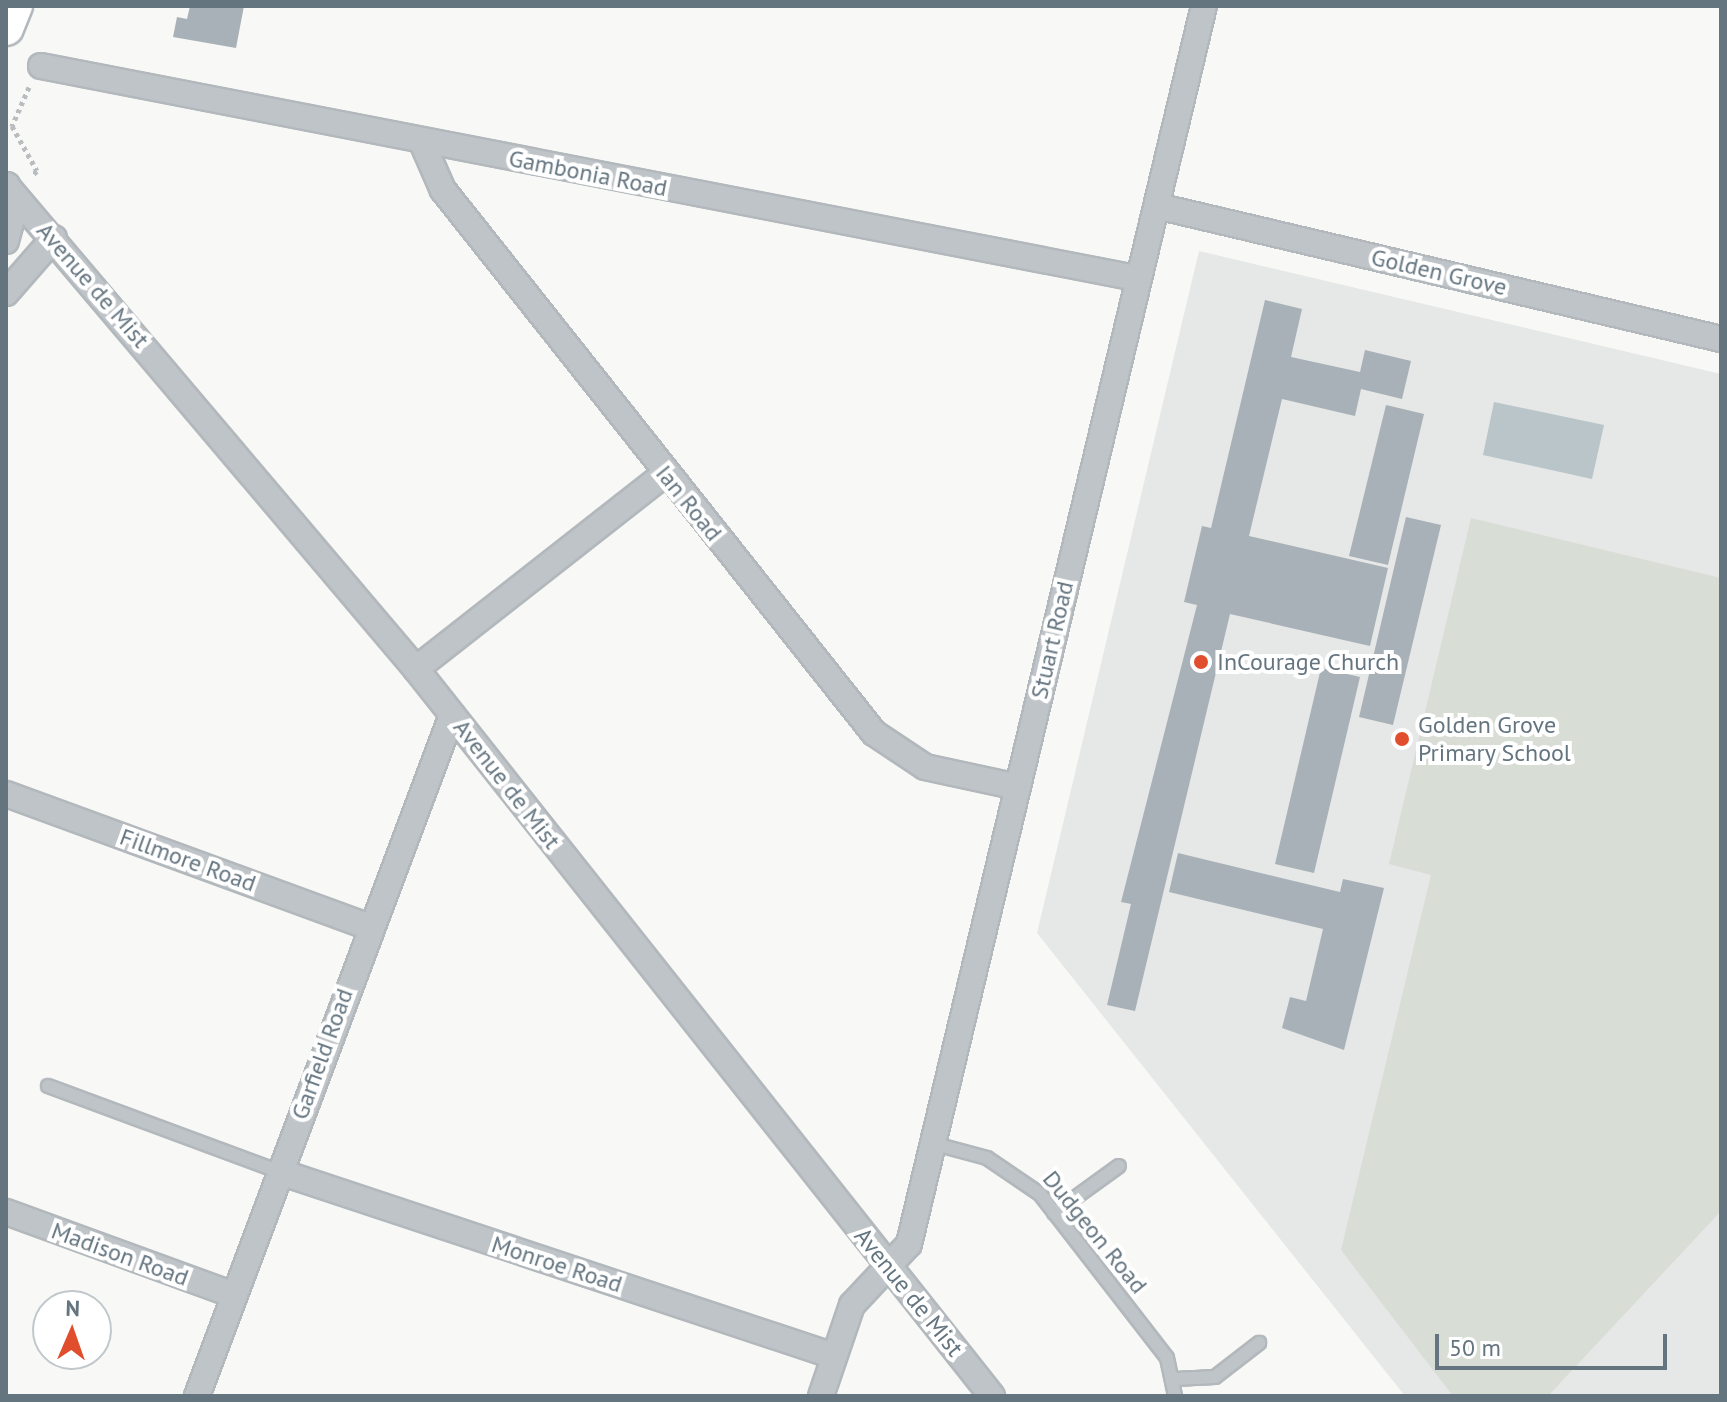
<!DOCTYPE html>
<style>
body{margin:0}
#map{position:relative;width:1727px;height:1402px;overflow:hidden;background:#f8f8f6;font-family:"PT Sans",sans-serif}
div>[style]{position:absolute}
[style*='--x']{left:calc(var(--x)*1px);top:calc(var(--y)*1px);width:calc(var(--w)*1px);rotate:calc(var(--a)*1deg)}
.built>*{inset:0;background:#e6e7e7}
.green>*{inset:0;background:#d8ddd5}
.water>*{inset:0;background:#b9c5c9}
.building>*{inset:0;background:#a8b1b7}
.path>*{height:5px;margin-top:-2.5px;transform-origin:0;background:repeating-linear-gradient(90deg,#babdc0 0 4px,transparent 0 8px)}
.roads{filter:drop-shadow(2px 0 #b2b8bc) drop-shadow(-2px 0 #b2b8bc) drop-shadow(0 2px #b2b8bc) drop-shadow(0 -2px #b2b8bc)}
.service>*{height:12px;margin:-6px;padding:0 6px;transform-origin:6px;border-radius:6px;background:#bfc4c8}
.minor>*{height:24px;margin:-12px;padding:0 12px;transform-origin:12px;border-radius:12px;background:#bfc4c8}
.secondary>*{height:34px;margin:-17px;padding:0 17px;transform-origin:17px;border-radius:17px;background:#fff}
.dots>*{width:22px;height:22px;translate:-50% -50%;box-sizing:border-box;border:4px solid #fff;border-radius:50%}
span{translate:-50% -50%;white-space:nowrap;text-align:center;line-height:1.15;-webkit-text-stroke:8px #fff;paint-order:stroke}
.street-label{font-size:24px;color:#647580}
.poi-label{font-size:24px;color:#647580}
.left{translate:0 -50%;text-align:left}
.frame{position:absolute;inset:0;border:8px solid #647580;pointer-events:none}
.north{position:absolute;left:32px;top:1290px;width:80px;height:80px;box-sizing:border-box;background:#fff;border:2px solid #c1c8cc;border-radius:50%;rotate:2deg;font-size:22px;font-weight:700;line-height:32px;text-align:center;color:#647580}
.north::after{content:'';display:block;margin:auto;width:28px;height:36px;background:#e04e2d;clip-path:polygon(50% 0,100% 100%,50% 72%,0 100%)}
.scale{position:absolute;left:1435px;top:1334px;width:232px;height:36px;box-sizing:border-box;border:4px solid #647580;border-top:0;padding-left:10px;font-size:24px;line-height:28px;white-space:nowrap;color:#647580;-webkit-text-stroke:6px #fff;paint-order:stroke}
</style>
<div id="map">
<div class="built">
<i style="clip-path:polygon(1199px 251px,1721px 374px,1721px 1396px,1405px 1396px,1037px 933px)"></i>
</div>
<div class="green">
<i style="clip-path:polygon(1471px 518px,1721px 578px,1721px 1211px,1548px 1396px,1453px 1396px,1341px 1250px,1431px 875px,1389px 864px)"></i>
</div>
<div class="water">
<i style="clip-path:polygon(1494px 402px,1604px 425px,1592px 479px,1483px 455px)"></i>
</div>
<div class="building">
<i style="clip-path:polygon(190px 6px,244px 6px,236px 48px,173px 37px,177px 17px,187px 19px)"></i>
<i style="clip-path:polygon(1265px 300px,1302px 309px,1291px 357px,1360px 372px,1365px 350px,1411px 361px,1402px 399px,1361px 389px,1355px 416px,1282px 399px,1249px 536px,1388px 568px,1370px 646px,1230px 614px,1135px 1011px,1107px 1005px,1131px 904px,1121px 902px,1197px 605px,1184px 602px,1202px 526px,1211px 528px)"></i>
<i style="clip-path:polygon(1386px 405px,1424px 414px,1388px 565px,1349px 556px)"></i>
<i style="clip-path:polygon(1406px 517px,1441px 525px,1393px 725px,1359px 717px)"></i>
<i style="clip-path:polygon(1321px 668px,1360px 677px,1314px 873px,1275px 864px)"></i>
<i style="clip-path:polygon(1178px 853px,1340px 892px,1343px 879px,1384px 888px,1344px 1050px,1282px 1028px,1290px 997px,1306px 1001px,1323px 929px,1169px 892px)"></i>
</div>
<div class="path">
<i style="--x:29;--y:87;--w:43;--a:113.6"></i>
<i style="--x:12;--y:126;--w:51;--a:60.9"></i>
<i style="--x:37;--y:171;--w:6;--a:141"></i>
</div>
<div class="roads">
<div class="service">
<i style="--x:48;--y:1086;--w:247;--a:20.3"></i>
<i style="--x:935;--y:1144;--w:54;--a:15.1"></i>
<i style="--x:987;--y:1158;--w:64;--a:34.2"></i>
<i style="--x:1040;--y:1194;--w:207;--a:52.2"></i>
<i style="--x:1167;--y:1358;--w:39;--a:78"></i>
<i style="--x:1054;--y:1213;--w:80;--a:-35.9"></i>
<i style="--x:1175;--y:1379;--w:40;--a:-2.9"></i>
<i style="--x:1215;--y:1377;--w:56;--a:-37.7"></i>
</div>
<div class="minor">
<i style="--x:41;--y:66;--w:1115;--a:10.96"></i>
<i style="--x:421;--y:140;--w:55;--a:66.3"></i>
<i style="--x:443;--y:190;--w:693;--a:51.56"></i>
<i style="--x:874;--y:733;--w:61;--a:33.7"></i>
<i style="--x:925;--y:767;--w:95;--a:12.1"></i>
<i style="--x:6;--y:185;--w:634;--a:49.73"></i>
<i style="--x:416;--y:669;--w:928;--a:51.61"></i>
<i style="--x:1157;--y:206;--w:579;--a:13.27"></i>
<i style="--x:6;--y:241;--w:23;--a:-75"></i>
<i style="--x:12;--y:219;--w:34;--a:-98"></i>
<i style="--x:6;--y:293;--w:73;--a:-48.9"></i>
<i style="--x:416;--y:669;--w:316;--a:-38.1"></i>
<i style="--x:6;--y:794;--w:387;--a:20.1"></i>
<i style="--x:280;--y:1172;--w:584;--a:18.37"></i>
<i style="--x:6;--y:1212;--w:243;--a:20"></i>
<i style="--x:197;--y:1396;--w:727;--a:-69.47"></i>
<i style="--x:821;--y:1396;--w:96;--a:-71.2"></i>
<i style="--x:852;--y:1305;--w:83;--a:-46.9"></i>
<i style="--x:909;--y:1244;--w:1273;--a:-76.6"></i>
</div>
<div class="secondary">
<i style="--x:6;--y:28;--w:24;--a:-68"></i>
</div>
</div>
<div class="dots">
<i style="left:1201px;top:662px;background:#e04e2d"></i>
<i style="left:1402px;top:739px;background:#e04e2d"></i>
</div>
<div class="street-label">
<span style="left:588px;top:173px;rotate:11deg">Gambonia Road</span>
<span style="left:1439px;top:272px;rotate:13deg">Golden Grove</span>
<span style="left:93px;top:285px;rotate:49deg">Avenue de Mist</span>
<span style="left:689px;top:503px;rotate:51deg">Ian Road</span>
<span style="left:1052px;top:640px;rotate:-77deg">Stuart Road</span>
<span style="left:507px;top:784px;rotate:52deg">Avenue de Mist</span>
<span style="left:188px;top:860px;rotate:20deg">Fillmore Road</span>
<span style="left:322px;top:1054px;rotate:-70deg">Garfield Road</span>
<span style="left:1095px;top:1232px;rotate:51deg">Dudgeon Road</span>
<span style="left:120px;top:1254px;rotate:20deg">Madison Road</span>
<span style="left:557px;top:1264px;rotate:18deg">Monroe Road</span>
<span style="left:909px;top:1292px;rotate:51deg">Avenue de Mist</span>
</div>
<div class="poi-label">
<span class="left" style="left:1217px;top:662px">InCourage Church</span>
<span class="left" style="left:1418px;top:739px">Golden Grove<br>Primary School</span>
</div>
<div class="frame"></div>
<div class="north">N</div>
<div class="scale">50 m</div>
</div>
